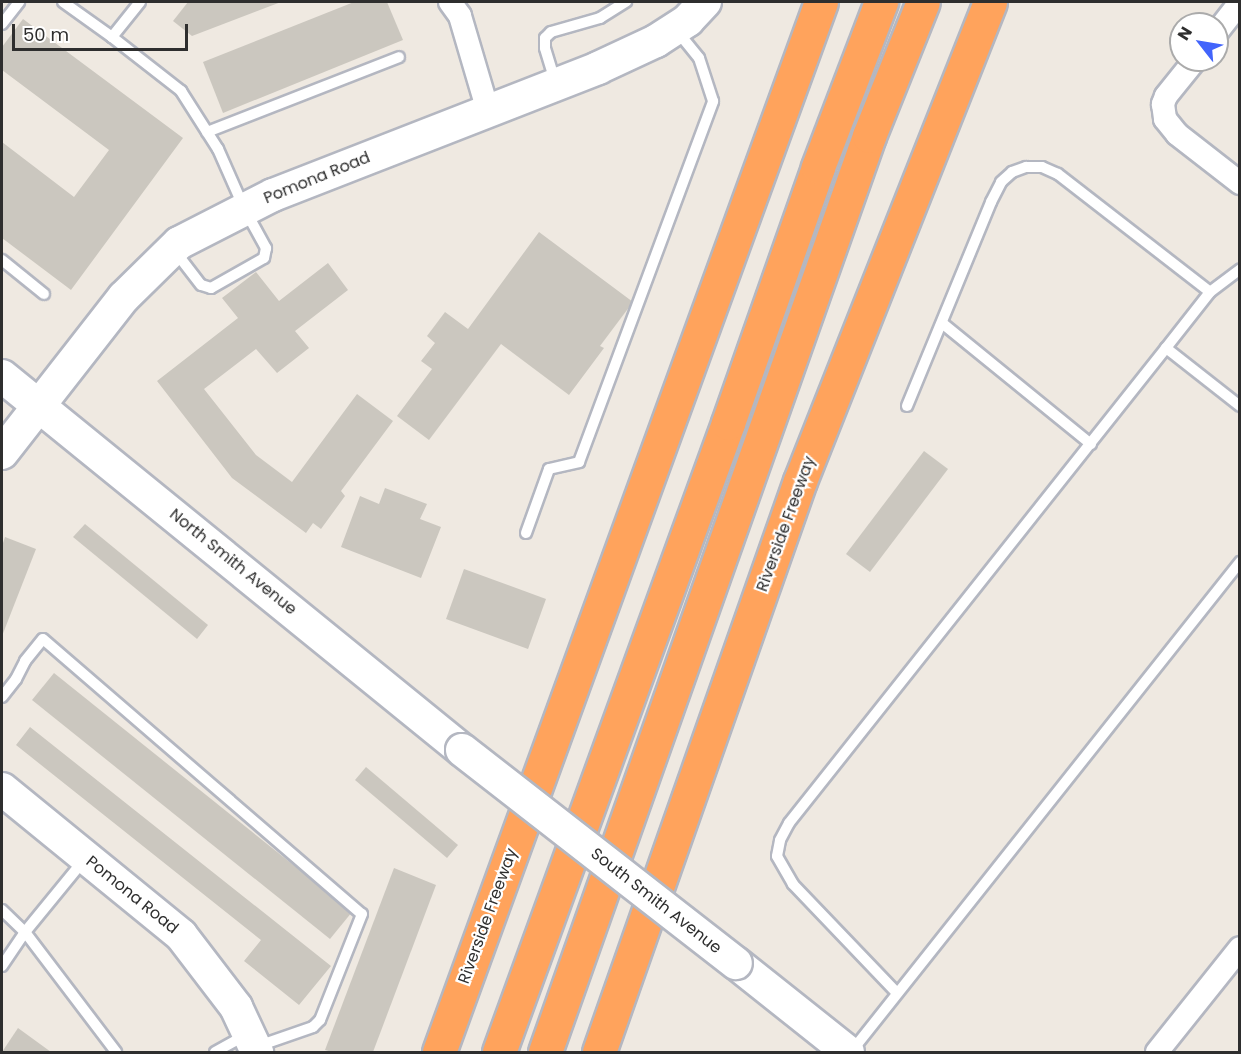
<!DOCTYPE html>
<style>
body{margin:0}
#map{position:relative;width:1241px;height:1054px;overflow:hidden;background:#efe9e1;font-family:Poppins,sans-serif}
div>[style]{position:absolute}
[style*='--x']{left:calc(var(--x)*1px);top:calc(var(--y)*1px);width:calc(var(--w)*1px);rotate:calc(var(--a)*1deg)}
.building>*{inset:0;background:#cbc7bf}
.roads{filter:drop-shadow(2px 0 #b4b7c1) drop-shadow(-2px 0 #b4b7c1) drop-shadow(0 2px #b4b7c1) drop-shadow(0 -2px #b4b7c1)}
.service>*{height:10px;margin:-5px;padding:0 5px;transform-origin:5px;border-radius:5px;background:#fff}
.minor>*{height:22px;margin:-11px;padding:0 11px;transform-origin:11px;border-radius:11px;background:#fff}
.secondary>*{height:32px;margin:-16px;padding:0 16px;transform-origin:16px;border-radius:16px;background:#fff}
.motorway>*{height:33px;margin:-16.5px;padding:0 16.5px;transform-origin:16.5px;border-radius:16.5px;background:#ffa35c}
.bridges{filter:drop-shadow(2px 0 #b4b7c1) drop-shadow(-2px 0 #b4b7c1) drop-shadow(0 2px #b4b7c1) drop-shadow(0 -2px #b4b7c1)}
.secondary-bridge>*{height:32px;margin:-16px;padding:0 16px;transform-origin:16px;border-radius:16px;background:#fff}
span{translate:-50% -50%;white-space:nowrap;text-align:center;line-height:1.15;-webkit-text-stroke:4.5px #fff;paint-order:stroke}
.street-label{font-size:16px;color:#2e2e2e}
.frame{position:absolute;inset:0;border:3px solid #2e2e2e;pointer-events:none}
.north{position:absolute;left:1169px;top:12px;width:60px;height:60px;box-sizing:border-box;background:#fff;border:2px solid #ababab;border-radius:50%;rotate:301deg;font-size:16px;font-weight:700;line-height:24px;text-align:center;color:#2e2e2e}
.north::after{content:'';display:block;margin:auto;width:21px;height:27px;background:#4264fb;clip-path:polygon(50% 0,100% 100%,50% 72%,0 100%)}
.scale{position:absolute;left:12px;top:24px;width:176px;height:27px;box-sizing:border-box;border:3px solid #2e2e2e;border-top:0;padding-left:8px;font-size:18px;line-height:21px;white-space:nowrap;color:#2e2e2e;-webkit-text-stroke:4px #fff;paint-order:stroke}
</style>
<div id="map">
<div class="building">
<i style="clip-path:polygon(188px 2px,281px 2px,192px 36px,173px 21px)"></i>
<i style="clip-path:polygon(354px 2px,387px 2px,403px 40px,223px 113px,203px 62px)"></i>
<i style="clip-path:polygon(23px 19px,183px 138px,71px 290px,2px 238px,2px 142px,74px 197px,109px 150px,2px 70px,2px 47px)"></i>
<i style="clip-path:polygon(539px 232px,633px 302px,600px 346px,604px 348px,569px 395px,501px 344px,429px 440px,397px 416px,432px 369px,421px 361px,435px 343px,427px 336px,445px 312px,468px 329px)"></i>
<i style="clip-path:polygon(328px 263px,348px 290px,295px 331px,309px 348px,277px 373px,256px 349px,204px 389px,256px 455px,292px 482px,357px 394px,393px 421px,341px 491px,345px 496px,321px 529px,313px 523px,306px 533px,232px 478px,157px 381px,238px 318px,222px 298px,256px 272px,279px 301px)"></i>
<i style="clip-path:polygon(924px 451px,948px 469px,870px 572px,846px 554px)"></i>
<i style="clip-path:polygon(385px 488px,427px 504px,420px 519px,441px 527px,421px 578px,341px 547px,360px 496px,379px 504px)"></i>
<i style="clip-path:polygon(85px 524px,208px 625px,197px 639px,73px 537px)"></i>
<i style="clip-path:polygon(5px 537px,36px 549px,2px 636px,2px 546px)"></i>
<i style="clip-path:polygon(464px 569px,546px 599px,528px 649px,446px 619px)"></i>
<i style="clip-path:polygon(54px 673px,352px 912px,330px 939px,32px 700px)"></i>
<i style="clip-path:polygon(30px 727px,331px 966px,299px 1005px,244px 961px,261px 940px,16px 745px)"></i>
<i style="clip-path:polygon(366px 767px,458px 845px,447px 858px,355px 780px)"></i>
<i style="clip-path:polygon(394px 868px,436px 885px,373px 1052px,332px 1052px,325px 1050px)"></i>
<i style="clip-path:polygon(18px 1028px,51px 1052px,2px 1052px)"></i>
</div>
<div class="roads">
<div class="service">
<i style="--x:63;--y:2;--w:60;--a:35.5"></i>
<i style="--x:140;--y:2;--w:45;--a:128.7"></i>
<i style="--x:112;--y:37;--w:88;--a:38"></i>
<i style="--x:181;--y:91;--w:69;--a:57.5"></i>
<i style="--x:218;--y:149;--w:64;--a:66.2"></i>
<i style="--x:244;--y:208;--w:46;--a:61.2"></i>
<i style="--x:266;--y:248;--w:10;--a:101"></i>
<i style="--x:264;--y:258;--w:61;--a:150.5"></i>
<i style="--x:211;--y:288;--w:10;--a:-163"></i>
<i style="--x:201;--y:285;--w:44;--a:-127.6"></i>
<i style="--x:2;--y:24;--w:28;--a:-52"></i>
<i style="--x:555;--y:81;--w:34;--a:-107"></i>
<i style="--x:545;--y:48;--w:10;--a:-90"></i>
<i style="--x:545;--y:38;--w:8;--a:-45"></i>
<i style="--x:551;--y:32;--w:51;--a:-15.9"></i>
<i style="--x:600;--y:18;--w:31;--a:-32"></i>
<i style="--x:207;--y:132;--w:206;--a:-21.3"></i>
<i style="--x:2;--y:260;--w:54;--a:39"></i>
<i style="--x:942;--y:323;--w:192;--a:39.1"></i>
<i style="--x:1166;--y:348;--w:94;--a:38.1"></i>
<i style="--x:907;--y:406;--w:221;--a:-67.6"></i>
<i style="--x:991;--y:202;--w:22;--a:-63"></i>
<i style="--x:1001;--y:182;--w:15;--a:-42"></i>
<i style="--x:1012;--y:172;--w:15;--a:-20"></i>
<i style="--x:1026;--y:167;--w:16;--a:0"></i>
<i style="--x:1042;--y:167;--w:17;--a:24"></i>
<i style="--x:1058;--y:174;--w:192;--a:37.8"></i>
<i style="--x:526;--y:533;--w:68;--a:-70.2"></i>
<i style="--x:549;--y:469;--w:31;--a:-13"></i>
<i style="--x:579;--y:462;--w:385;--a:-69.6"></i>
<i style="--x:713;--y:101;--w:45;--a:-108"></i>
<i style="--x:699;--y:58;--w:35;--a:-129"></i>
<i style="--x:2;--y:697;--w:23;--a:-52"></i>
<i style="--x:16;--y:679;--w:20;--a:-63"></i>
<i style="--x:25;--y:661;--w:28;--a:-51"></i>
<i style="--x:43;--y:639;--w:421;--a:40.8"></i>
<i style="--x:362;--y:914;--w:114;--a:111.6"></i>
<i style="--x:320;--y:1020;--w:10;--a:135"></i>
<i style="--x:313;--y:1027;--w:58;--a:160.9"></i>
<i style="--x:2;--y:910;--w:32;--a:44"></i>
<i style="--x:25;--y:932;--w:151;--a:52.8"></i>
<i style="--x:2;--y:966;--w:41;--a:-55.9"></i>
<i style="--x:25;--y:932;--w:93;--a:-50.7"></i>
<i style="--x:897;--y:993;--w:151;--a:-133.7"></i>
<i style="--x:793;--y:884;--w:32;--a:-120"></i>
<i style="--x:777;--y:856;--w:16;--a:-79"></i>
<i style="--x:780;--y:840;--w:19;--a:-62"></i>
<i style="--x:789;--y:823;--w:606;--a:-51.56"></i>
<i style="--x:1166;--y:348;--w:71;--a:-51.8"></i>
<i style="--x:1210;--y:292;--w:38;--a:-37"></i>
<i style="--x:215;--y:1052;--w:35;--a:-29"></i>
<i style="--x:851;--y:1052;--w:626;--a:-51.55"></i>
</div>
<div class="minor">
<i style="--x:450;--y:2;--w:17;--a:54"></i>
<i style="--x:460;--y:16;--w:99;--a:73.6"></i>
<i style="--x:1217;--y:32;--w:37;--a:-52"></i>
<i style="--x:1195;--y:60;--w:46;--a:128.9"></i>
<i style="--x:1166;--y:96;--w:9;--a:111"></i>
<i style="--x:1163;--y:104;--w:15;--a:82"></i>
<i style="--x:1165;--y:119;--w:19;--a:51"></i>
<i style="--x:1177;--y:134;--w:80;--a:37.9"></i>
<i style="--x:1157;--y:1052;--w:133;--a:-51.4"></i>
</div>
<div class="secondary">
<i style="--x:2;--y:376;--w:593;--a:39.11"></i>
<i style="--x:2;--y:453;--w:198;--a:-52"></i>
<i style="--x:124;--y:297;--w:77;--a:-44.5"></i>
<i style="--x:179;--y:243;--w:106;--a:-27.1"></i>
<i style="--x:273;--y:195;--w:349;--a:-21.3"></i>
<i style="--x:598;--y:68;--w:64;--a:-25"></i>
<i style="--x:656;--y:41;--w:38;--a:-33"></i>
<i style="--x:688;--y:20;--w:25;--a:-47"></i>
<i style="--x:2;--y:789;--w:231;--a:39.2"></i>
<i style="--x:181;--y:935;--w:91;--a:52.6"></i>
<i style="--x:236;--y:1007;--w:50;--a:65"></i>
<i style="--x:736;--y:963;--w:143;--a:38.5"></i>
</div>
<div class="motorway">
<i style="--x:439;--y:1052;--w:1117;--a:-70.01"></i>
<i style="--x:499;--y:1052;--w:669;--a:-69.99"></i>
<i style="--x:728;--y:423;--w:271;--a:-70.6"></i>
<i style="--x:818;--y:167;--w:177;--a:-69.1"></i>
<i style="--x:545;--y:1052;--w:972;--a:-70.52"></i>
<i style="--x:869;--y:136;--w:144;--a:-68.1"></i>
<i style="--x:599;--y:1052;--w:605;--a:-70.61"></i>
<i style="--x:800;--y:481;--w:515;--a:-68.36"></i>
</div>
</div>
<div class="bridges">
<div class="secondary-bridge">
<i style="--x:462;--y:750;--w:347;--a:37.9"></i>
</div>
</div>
<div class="street-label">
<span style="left:317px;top:178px;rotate:-22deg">Pomona Road</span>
<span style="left:786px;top:524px;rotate:-70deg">Riverside Freeway</span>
<span style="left:233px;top:562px;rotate:39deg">North Smith Avenue</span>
<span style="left:132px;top:895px;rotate:39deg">Pomona Road</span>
<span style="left:656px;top:901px;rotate:38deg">South Smith Avenue</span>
<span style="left:488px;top:916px;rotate:-70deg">Riverside Freeway</span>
</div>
<div class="frame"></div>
<div class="north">N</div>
<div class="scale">50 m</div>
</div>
